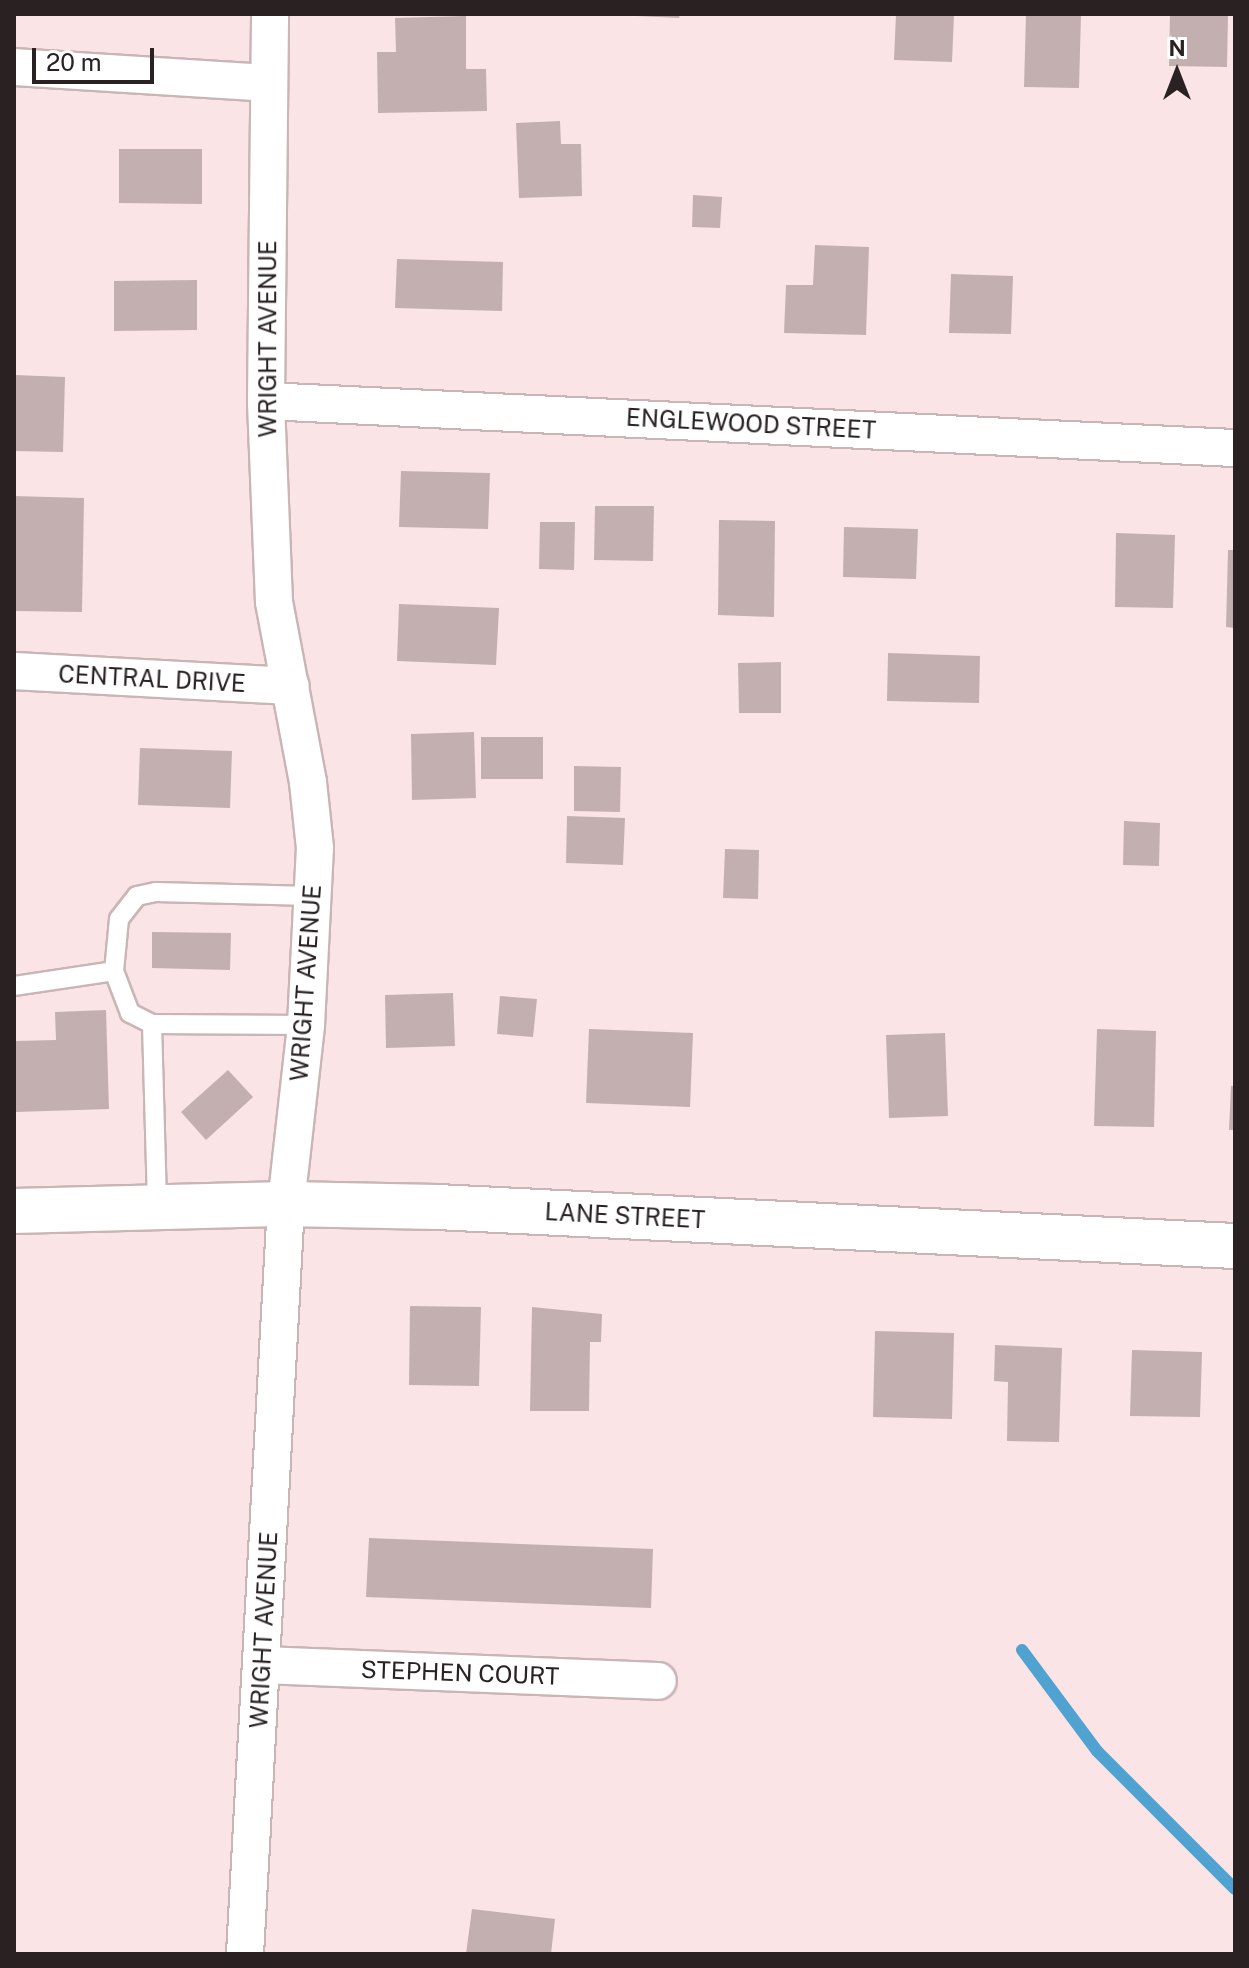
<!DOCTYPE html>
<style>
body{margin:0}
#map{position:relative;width:1249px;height:1968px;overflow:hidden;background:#fbe4e6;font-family:"Public Sans",sans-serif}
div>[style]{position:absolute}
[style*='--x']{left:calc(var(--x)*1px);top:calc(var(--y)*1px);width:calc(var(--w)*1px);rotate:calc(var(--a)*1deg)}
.stream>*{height:12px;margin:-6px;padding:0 6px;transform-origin:6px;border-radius:6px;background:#50a3d0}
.building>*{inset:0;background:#c4afb0}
.roads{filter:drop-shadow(2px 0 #cab5b6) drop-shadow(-2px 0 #cab5b6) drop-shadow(0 2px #cab5b6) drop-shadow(0 -2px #cab5b6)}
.lane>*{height:18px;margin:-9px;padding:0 9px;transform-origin:9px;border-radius:9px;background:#fff}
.street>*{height:36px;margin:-18px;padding:0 18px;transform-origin:18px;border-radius:18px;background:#fff}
.secondary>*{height:44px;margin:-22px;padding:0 22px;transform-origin:22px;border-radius:22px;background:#fff}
span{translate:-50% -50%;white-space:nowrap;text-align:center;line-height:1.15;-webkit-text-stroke:7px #fff;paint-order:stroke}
.street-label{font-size:24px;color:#292122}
.frame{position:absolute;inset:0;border:16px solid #292122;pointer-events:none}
.north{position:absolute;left:1137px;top:32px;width:80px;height:80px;-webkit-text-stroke:6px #fff;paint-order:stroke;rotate:0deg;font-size:22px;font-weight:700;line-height:32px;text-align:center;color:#292122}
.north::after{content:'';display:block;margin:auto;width:28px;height:36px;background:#292122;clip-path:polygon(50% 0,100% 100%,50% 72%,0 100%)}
.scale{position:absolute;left:32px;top:48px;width:122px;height:36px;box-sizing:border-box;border:4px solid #292122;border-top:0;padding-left:10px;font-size:24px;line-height:28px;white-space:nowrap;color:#292122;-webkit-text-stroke:6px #fff;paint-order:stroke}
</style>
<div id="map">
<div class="stream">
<i style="--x:1022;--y:1650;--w:126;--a:53.4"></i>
<i style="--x:1097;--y:1751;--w:195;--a:45"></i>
</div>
<div class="building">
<i style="clip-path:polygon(637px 14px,680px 14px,679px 18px,637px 16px)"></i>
<i style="clip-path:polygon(896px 14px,954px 14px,952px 62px,894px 60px)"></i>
<i style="clip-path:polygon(1026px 14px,1081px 14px,1079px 88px,1024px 87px)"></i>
<i style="clip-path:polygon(1170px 14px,1228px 14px,1227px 67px,1169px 66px)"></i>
<i style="clip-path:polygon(466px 16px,466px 69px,486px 69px,487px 111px,378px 113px,377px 52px,396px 52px,395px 18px)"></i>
<i style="clip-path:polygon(560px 121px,561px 144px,581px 144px,582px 196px,519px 198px,516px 123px)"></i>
<i style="clip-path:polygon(119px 149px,202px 149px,202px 204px,119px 203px)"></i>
<i style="clip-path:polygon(693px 195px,722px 197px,720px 228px,692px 227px)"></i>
<i style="clip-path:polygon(815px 245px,869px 247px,866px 335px,784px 333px,786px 285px,813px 285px)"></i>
<i style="clip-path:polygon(397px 259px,503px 262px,502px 311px,395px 308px)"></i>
<i style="clip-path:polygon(951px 274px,1013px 276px,1011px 334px,949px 333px)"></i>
<i style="clip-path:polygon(197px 280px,197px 330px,114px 331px,114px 281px)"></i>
<i style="clip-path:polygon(15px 375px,65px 377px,63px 452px,14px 451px)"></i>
<i style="clip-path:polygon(401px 471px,490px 473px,488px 529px,399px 527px)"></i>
<i style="clip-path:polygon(14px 496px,84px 498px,82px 612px,14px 611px)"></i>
<i style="clip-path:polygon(595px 506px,654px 506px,653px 561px,594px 560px)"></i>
<i style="clip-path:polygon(719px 520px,775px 521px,774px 617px,718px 615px)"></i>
<i style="clip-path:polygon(540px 522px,575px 522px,574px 570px,539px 569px)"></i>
<i style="clip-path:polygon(844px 527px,918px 529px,916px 579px,843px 577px)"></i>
<i style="clip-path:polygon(1116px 533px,1175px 535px,1173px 608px,1115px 607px)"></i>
<i style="clip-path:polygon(1228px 550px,1235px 550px,1235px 628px,1226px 627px)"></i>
<i style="clip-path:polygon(399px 604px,499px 608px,496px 665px,397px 661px)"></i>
<i style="clip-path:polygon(888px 653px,980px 656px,979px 703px,887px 701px)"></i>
<i style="clip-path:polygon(781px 662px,781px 713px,739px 713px,738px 663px)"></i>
<i style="clip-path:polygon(474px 732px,476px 798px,412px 800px,411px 734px)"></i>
<i style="clip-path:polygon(481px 737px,543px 737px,543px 779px,481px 779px)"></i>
<i style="clip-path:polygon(140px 748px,232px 751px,230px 808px,138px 805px)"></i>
<i style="clip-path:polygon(574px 766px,621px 767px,620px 812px,574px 811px)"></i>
<i style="clip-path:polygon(567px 816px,625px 818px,623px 865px,566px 863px)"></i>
<i style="clip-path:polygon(1124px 821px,1160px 823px,1159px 866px,1123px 865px)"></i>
<i style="clip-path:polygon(725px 849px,759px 850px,758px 899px,723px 898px)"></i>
<i style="clip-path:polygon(152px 932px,231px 933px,230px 970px,152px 968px)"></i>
<i style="clip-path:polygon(453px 993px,455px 1046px,386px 1048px,385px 995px)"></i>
<i style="clip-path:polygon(500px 996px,537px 999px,533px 1037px,497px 1034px)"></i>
<i style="clip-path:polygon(106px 1010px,109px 1109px,16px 1112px,14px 1041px,56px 1040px,55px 1012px)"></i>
<i style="clip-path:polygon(589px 1029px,693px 1033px,690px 1107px,586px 1103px)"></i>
<i style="clip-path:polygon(1097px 1029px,1156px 1031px,1154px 1127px,1094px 1126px)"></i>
<i style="clip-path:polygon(945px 1033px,948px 1116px,889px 1118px,886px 1035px)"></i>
<i style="clip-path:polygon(228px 1070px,253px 1097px,206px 1140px,181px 1112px)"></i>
<i style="clip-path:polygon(1231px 1086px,1235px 1086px,1235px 1130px,1229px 1130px)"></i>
<i style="clip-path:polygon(410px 1306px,481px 1307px,479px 1386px,409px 1385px)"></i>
<i style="clip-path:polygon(532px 1307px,602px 1314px,601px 1342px,590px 1342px,589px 1411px,530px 1411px)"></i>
<i style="clip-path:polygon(875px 1331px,954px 1333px,952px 1419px,873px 1417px)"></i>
<i style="clip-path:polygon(995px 1345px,1062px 1348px,1059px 1442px,1007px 1441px,1008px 1382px,994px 1381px)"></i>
<i style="clip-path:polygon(1132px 1350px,1202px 1352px,1200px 1417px,1130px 1416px)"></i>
<i style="clip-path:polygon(369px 1538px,653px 1549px,651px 1608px,366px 1597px)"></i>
<i style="clip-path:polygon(472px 1909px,555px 1919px,551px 1954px,466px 1954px)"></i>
</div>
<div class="roads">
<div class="lane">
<i style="--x:14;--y:986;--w:101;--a:-8.5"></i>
<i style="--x:152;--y:1024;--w:184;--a:88.4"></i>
<i style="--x:306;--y:1025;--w:154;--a:-179.6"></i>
<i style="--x:152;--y:1024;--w:25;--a:-153"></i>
<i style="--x:130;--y:1013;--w:45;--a:-110.9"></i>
<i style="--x:114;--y:971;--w:52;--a:-84.5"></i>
<i style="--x:119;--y:919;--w:29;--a:-52"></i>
<i style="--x:137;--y:896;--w:19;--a:-12"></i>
<i style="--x:156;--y:892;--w:156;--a:1.5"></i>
</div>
<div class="street">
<i style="--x:14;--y:67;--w:255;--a:3.6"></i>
<i style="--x:266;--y:401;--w:970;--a:2.78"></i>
<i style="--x:14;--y:671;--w:277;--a:3.1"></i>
<i style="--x:262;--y:1665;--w:396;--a:2.3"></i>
<i style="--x:245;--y:1954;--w:751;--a:-86.87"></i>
<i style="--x:286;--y:1204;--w:180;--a:-83.6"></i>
<i style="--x:306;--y:1025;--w:177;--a:-87.1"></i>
<i style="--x:315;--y:848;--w:66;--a:-96.1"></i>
<i style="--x:308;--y:782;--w:183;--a:-100.7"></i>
<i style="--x:274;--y:602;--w:201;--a:-92.3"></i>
<i style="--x:266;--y:401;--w:387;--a:-89.4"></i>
</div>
<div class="secondary">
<i style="--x:14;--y:1211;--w:272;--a:-1.5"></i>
<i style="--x:286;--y:1204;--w:151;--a:1.1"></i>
<i style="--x:437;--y:1207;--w:799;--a:2.8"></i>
</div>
</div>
<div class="street-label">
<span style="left:268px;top:339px;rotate:-90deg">WRIGHT AVENUE</span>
<span style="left:751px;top:424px;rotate:3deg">ENGLEWOOD STREET</span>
<span style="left:152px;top:679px;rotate:3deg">CENTRAL DRIVE</span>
<span style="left:306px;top:983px;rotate:-86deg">WRIGHT AVENUE</span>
<span style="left:625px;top:1216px;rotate:3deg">LANE STREET</span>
<span style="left:264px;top:1630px;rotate:-87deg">WRIGHT AVENUE</span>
<span style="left:460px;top:1673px;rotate:2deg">STEPHEN COURT</span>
</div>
<div class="frame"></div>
<div class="north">N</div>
<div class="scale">20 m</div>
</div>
